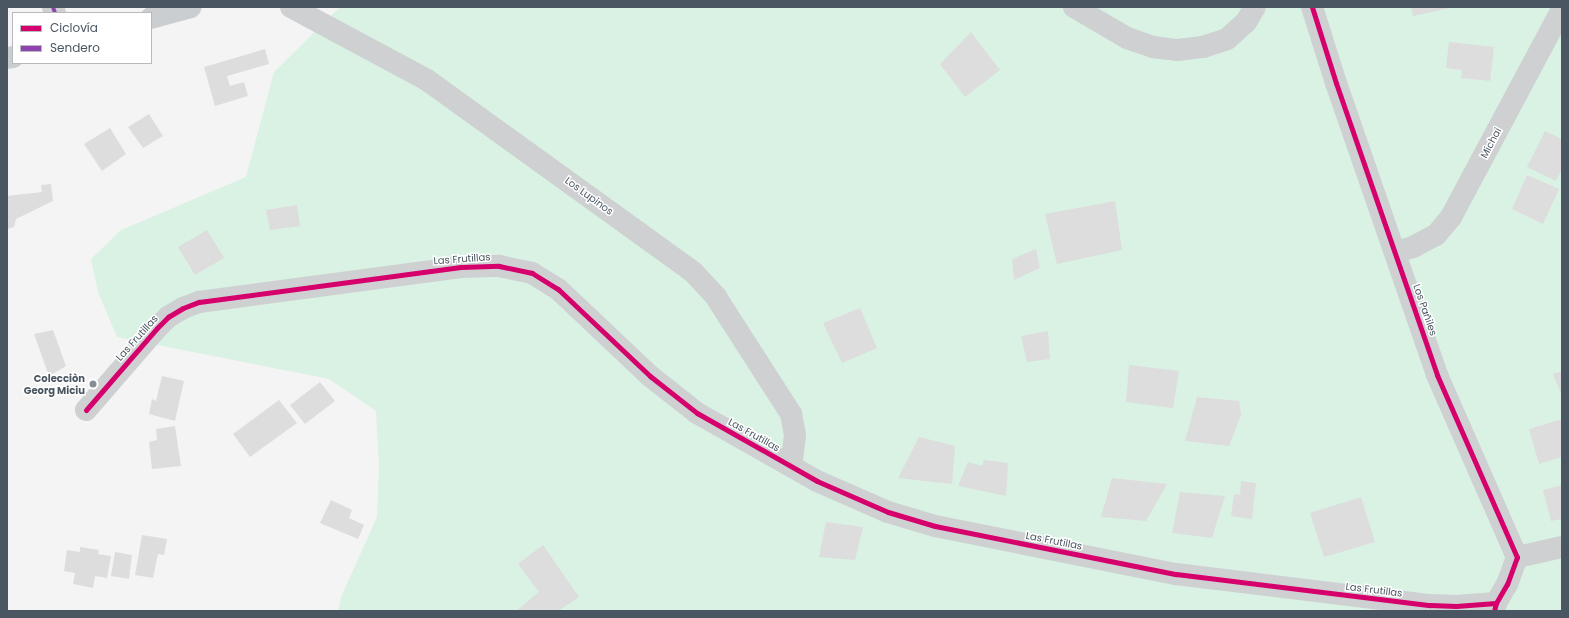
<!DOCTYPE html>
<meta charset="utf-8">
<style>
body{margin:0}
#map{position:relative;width:1569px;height:618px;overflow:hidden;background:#f4f4f4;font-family:Poppins,sans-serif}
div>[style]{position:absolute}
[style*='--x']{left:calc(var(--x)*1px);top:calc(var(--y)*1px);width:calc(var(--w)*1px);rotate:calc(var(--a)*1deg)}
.green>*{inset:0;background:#d9f2e3}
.building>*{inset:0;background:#ddddde}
.minor>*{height:22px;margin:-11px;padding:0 11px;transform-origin:11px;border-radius:11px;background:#ced0d2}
.major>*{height:22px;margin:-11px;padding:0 11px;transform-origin:11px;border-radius:11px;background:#caced1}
.quiet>*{height:4px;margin-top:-2px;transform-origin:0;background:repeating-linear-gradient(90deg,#8e44ad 0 8px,transparent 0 12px)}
.cycleway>*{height:5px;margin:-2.5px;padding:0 2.5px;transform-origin:2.5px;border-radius:2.5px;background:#d6006c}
.dots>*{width:11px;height:11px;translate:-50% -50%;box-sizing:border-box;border:2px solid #fff;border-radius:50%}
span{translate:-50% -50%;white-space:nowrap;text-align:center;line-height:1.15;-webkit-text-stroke:3px #fff;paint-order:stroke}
.street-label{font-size:10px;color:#4a5661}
.poi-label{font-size:10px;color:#4a5661;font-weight:700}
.right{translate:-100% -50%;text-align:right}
.frame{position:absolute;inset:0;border:8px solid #4a5661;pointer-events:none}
.legend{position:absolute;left:12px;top:12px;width:140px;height:52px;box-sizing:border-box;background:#fff;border:1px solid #b7bbc0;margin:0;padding:5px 7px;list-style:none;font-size:12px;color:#4a5661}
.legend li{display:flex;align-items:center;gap:8px;height:20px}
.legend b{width:20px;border:1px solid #b7bbc0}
</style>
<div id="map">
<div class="green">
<i style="clip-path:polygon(340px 7px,1562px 7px,1562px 611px,338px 611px,341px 597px,377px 517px,379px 466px,376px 411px,329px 379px,117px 337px,98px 292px,91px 259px,121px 230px,246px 177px,274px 72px)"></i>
</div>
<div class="building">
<i style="clip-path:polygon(1411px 7px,1450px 7px,1450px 8px,1413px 16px)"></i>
<i style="clip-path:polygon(971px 32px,1000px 70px,965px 97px,940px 64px)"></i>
<i style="clip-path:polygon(1449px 42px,1494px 47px,1490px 81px,1461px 78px,1462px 70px,1446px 68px)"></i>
<i style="clip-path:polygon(265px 49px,269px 64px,227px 76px,230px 86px,244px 82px,248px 96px,215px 106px,204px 67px)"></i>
<i style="clip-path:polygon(149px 114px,163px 136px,143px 148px,128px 127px)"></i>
<i style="clip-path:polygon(110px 128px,126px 154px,102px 171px,84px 144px)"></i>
<i style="clip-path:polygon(1545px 131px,1562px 139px,1562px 169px,1556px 181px,1527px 167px)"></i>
<i style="clip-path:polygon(1527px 175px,1559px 189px,1543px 224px,1512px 209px)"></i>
<i style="clip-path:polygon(51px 184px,53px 201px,16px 219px,14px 227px,7px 229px,7px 196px,42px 192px,41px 185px)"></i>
<i style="clip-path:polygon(1115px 201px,1122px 250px,1057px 264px,1045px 214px)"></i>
<i style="clip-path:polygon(297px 205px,300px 226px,270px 230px,266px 210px)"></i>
<i style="clip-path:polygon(207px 230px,224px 258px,195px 275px,178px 247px)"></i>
<i style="clip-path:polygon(1036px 249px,1040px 268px,1014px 280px,1012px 259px)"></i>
<i style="clip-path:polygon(860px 308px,877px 348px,842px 363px,823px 323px)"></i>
<i style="clip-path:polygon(53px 330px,66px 366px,49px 376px,34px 334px)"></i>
<i style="clip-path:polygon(1048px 331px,1050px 359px,1027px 362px,1021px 336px)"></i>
<i style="clip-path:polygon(1129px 365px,1179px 371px,1173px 408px,1126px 402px)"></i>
<i style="clip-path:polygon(1562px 371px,1562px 396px,1553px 374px)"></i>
<i style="clip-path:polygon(162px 376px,184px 381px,175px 421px,149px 414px,152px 399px,156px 401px)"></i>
<i style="clip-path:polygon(320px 382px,335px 401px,305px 424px,290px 405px)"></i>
<i style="clip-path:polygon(1197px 397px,1239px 401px,1241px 415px,1229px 446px,1185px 441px)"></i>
<i style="clip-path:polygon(279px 400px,297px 423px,250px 457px,233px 434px)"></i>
<i style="clip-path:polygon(1562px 419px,1562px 457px,1539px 464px,1529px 429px)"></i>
<i style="clip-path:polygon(175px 426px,181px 466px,152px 469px,149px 442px,157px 440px,156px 429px)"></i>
<i style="clip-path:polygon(919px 437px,955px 446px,952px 484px,898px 478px)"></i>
<i style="clip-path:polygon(984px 460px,1008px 463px,1006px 496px,958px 486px,968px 462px,982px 466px)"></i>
<i style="clip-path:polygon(1112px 478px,1167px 484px,1146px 521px,1101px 517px)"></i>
<i style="clip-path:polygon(1241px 481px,1256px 483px,1252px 519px,1231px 516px,1234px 494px,1240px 495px)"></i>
<i style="clip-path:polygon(1562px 485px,1562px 519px,1551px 521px,1543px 490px)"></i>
<i style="clip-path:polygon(1180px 492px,1225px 496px,1212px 538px,1172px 533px)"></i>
<i style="clip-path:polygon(1361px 497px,1375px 542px,1324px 557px,1310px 513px)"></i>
<i style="clip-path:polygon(331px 500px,352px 510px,349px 518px,364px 525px,358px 539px,320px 523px)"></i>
<i style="clip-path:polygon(826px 522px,863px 527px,855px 560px,819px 557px)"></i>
<i style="clip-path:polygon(142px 535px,167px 539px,164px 555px,158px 554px,153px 578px,135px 575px)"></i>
<i style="clip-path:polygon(543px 545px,579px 597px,558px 611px,516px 611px,539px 592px,518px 564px)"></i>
<i style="clip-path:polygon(80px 547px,99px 550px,98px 554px,111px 556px,107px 578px,95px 576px,93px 588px,73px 584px,75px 573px,64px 571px,67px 550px,80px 552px)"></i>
<i style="clip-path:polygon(115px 552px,132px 555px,129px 579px,111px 576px)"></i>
</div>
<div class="minor">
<i style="--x:53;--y:7;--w:6;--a:72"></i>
<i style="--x:291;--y:7;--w:154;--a:28.2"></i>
<i style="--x:427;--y:80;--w:328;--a:35.8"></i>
<i style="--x:693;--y:272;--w:34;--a:47"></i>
<i style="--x:716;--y:297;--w:139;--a:57.3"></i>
<i style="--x:791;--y:414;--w:21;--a:79"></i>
<i style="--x:795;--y:435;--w:31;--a:97"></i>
<i style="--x:1074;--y:7;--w:61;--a:30.3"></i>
<i style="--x:1127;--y:38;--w:28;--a:19"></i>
<i style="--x:1153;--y:47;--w:25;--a:7"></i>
<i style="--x:1178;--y:50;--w:25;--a:-7"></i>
<i style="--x:1203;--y:47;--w:25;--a:-18"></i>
<i style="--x:1227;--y:39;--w:25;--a:-42"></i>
<i style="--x:1246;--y:22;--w:17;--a:-59"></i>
<i style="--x:1312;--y:7;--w:80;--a:72.5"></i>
<i style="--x:1336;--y:83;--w:309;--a:70.9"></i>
<i style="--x:1437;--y:375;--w:199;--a:66.3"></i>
<i style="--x:1517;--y:557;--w:29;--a:110"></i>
<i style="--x:1507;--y:584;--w:22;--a:120"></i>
<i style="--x:1496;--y:603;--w:8;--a:104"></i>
<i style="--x:1396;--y:252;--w:18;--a:-16"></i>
<i style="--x:1413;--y:247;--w:26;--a:-28"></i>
<i style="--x:1436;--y:235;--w:23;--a:-50"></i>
<i style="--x:1451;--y:217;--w:236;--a:-61.9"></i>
<i style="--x:86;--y:410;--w:108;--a:-49.1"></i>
<i style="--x:157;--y:328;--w:16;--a:-45"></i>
<i style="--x:168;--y:317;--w:17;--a:-31"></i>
<i style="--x:183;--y:308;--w:17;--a:-21"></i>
<i style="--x:199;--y:302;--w:264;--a:-7.6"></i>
<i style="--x:461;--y:267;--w:38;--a:-2"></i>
<i style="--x:499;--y:266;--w:34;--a:12"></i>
<i style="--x:532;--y:273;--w:31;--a:32"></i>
<i style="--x:558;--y:289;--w:127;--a:43.4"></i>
<i style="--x:650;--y:376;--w:60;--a:38.2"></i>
<i style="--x:697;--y:413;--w:138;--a:29.5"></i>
<i style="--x:817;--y:481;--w:77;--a:23.6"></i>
<i style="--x:888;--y:512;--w:49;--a:16.6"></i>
<i style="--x:935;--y:526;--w:246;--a:11.3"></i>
<i style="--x:1176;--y:574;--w:256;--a:7"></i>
<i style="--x:1430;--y:605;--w:26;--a:2"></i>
<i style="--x:1456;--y:606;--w:40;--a:-4.3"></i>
<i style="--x:1517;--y:557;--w:46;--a:-12.5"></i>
</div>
<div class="major">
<i style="--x:151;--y:18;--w:41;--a:-15.4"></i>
<i style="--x:7;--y:58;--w:6;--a:-9"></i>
</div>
<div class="quiet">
<i style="--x:53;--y:7;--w:6;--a:72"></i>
</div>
<div class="cycleway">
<i style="--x:1312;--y:7;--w:80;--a:72.5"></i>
<i style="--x:1336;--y:83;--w:309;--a:70.9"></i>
<i style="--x:1437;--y:375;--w:199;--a:66.3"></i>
<i style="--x:1517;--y:557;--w:29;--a:110"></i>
<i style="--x:1507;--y:584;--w:22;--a:120"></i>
<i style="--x:1496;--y:603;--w:8;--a:104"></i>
<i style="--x:86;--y:410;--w:108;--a:-49.1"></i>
<i style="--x:157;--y:328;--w:16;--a:-45"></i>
<i style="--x:168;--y:317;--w:17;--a:-31"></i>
<i style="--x:183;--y:308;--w:17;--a:-21"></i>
<i style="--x:199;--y:302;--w:264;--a:-7.6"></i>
<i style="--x:461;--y:267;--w:38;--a:-2"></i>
<i style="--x:499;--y:266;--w:34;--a:12"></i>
<i style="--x:532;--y:273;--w:31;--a:32"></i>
<i style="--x:558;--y:289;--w:127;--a:43.4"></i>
<i style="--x:650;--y:376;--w:60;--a:38.2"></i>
<i style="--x:697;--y:413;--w:138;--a:29.5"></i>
<i style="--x:817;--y:481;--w:77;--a:23.6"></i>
<i style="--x:888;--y:512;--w:49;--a:16.6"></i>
<i style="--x:935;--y:526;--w:246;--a:11.3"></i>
<i style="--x:1176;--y:574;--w:256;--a:7"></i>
<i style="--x:1430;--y:605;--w:26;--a:2"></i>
<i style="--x:1456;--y:606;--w:40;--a:-4.3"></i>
</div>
<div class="dots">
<i style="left:93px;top:384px;background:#868d94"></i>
</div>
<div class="street-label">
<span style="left:1491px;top:143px;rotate:-62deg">Michai</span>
<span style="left:589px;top:196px;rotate:36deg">Los Lupinos</span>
<span style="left:462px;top:259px;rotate:-4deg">Las Frutillas</span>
<span style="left:1425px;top:310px;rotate:71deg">Los Pañiles</span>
<span style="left:137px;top:338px;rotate:-48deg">Las Frutillas</span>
<span style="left:754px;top:435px;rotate:29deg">Las Frutillas</span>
<span style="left:1054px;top:541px;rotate:11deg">Las Frutillas</span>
<span style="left:1374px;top:590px;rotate:7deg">Las Frutillas</span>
</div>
<div class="poi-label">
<span class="right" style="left:85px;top:384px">Colecciòn<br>Georg Miciu</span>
</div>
<div class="frame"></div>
<ul class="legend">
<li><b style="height:5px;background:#d6006c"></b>Ciclovía</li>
<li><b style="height:5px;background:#8e44ad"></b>Sendero</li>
</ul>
</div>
